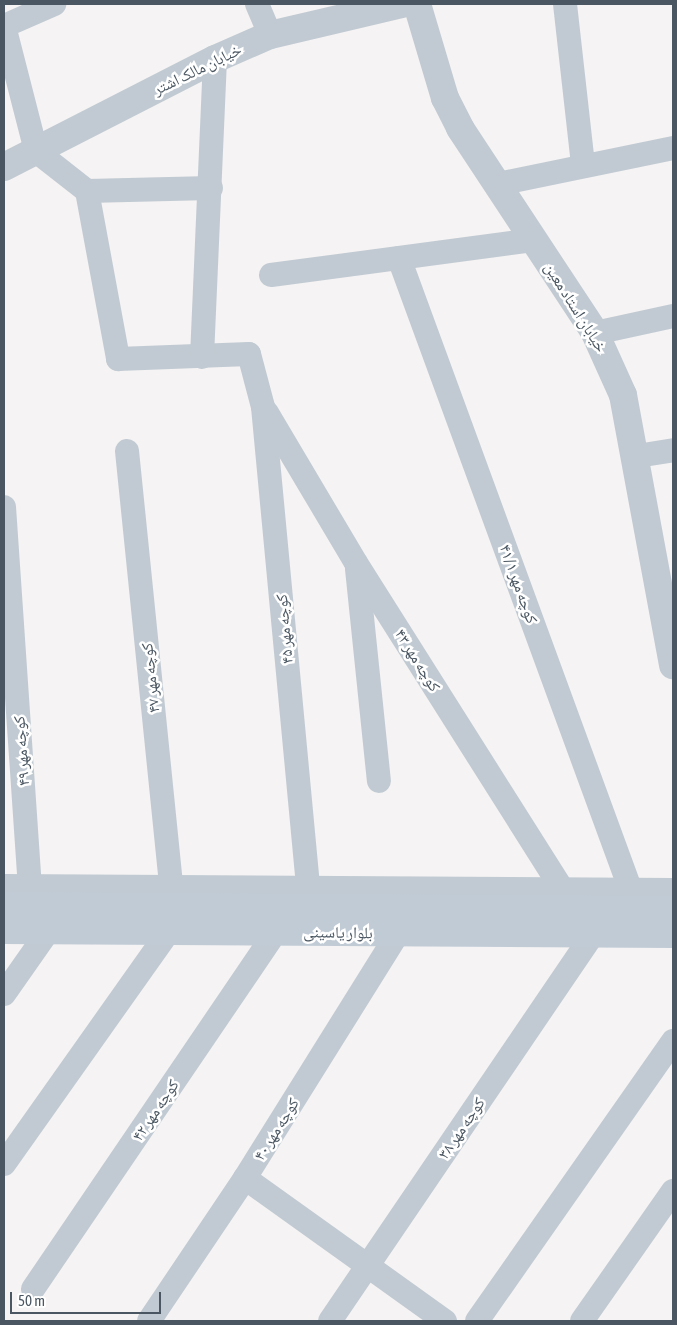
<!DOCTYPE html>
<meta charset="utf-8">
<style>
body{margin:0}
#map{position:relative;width:677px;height:1325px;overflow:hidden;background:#f5f3f3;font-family:"Asap Condensed","Noto Naskh Arabic",sans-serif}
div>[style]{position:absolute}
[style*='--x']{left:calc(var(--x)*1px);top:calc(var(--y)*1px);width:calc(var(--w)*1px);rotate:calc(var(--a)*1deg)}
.minor>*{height:24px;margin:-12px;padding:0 12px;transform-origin:12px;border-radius:12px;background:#c1cad2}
.tertiary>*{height:28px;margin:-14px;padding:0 14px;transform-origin:14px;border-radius:14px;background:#c1cad2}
.secondary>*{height:28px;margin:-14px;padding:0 14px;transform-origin:14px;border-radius:14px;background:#c1cbd6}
span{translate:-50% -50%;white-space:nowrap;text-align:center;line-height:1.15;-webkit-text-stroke:5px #fff;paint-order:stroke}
.street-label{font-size:16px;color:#4a5661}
.frame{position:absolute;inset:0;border:5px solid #4a5661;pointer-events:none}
.scale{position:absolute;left:10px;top:1292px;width:151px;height:22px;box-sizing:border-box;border:2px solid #4a5661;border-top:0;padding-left:6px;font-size:15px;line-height:18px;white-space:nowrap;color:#4a5661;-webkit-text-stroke:4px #fff;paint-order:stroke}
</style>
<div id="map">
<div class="minor">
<i style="--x:257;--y:4;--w:34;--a:67"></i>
<i style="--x:565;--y:4;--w:162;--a:83.6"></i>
<i style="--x:4;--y:26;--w:129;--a:75.6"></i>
<i style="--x:36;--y:151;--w:65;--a:38.1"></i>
<i style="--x:4;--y:26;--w:55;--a:-23.7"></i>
<i style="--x:498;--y:184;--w:179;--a:-11.6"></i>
<i style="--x:87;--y:191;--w:171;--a:79.5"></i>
<i style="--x:118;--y:359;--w:131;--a:-2.2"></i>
<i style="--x:249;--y:354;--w:55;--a:75.2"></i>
<i style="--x:263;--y:407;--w:502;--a:84.63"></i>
<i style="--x:87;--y:191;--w:124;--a:-1.4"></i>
<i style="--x:399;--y:258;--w:694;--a:69.87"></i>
<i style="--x:271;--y:275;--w:264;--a:-7.6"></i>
<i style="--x:595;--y:333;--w:80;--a:-12.3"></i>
<i style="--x:202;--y:357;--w:298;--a:-87.5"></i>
<i style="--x:267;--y:413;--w:174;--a:59.3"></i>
<i style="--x:356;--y:563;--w:399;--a:57.7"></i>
<i style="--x:127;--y:451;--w:453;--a:84.2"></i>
<i style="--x:637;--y:456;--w:36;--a:-9"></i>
<i style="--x:4;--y:507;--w:396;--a:86.1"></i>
<i style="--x:357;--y:569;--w:213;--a:84.1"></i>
<i style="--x:4;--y:886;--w:669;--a:0.34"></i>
<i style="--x:4;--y:994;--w:78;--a:-54.9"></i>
<i style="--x:4;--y:1164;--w:284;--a:-54.7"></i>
<i style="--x:245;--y:1178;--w:246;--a:35.6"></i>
<i style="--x:33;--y:1289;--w:433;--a:-55.8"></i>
<i style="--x:149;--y:1321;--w:172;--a:-56.1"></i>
<i style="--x:245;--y:1178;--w:289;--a:-58"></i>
<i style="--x:330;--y:1321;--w:468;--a:-55.8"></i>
<i style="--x:477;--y:1321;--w:342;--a:-55"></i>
<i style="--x:582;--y:1321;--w:159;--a:-55"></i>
</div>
<div class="tertiary">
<i style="--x:417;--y:4;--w:98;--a:73.4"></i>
<i style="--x:445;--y:98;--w:34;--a:63"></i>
<i style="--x:460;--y:128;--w:245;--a:56.6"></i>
<i style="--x:595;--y:333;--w:68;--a:65.7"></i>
<i style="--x:623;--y:395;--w:275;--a:79.5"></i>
<i style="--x:4;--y:167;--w:237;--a:-27.1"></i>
<i style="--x:215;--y:59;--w:60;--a:-23.6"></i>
<i style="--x:270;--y:35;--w:136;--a:-13.2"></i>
</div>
<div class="secondary">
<i style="--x:4;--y:906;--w:669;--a:0.34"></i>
<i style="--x:4;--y:930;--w:669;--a:0.34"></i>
</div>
<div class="street-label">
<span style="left:197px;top:69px;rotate:-26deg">خیابان مالک اشتر</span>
<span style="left:576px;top:307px;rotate:58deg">خیابان استاد معین</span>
<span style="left:519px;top:584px;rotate:70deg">کوچه مهر ۴۱/۱</span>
<span style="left:284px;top:629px;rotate:-95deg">کوچه مهر ۴۵</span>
<span style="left:418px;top:660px;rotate:58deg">کوچه مهر ۴۳</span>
<span style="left:150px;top:678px;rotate:-96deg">کوچه مهر ۴۷</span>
<span style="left:21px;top:751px;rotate:-94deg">کوچه مهر ۴۹</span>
<span style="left:338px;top:932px;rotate:1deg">بلوار یاسینی</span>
<span style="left:155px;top:1110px;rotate:-56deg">کوچه مهر ۴۲</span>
<span style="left:461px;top:1128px;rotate:-56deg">کوچه مهر ۳۸</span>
<span style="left:276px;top:1129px;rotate:-58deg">کوچه مهر ۴۰</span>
</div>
<div class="frame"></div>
<div class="scale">50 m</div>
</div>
